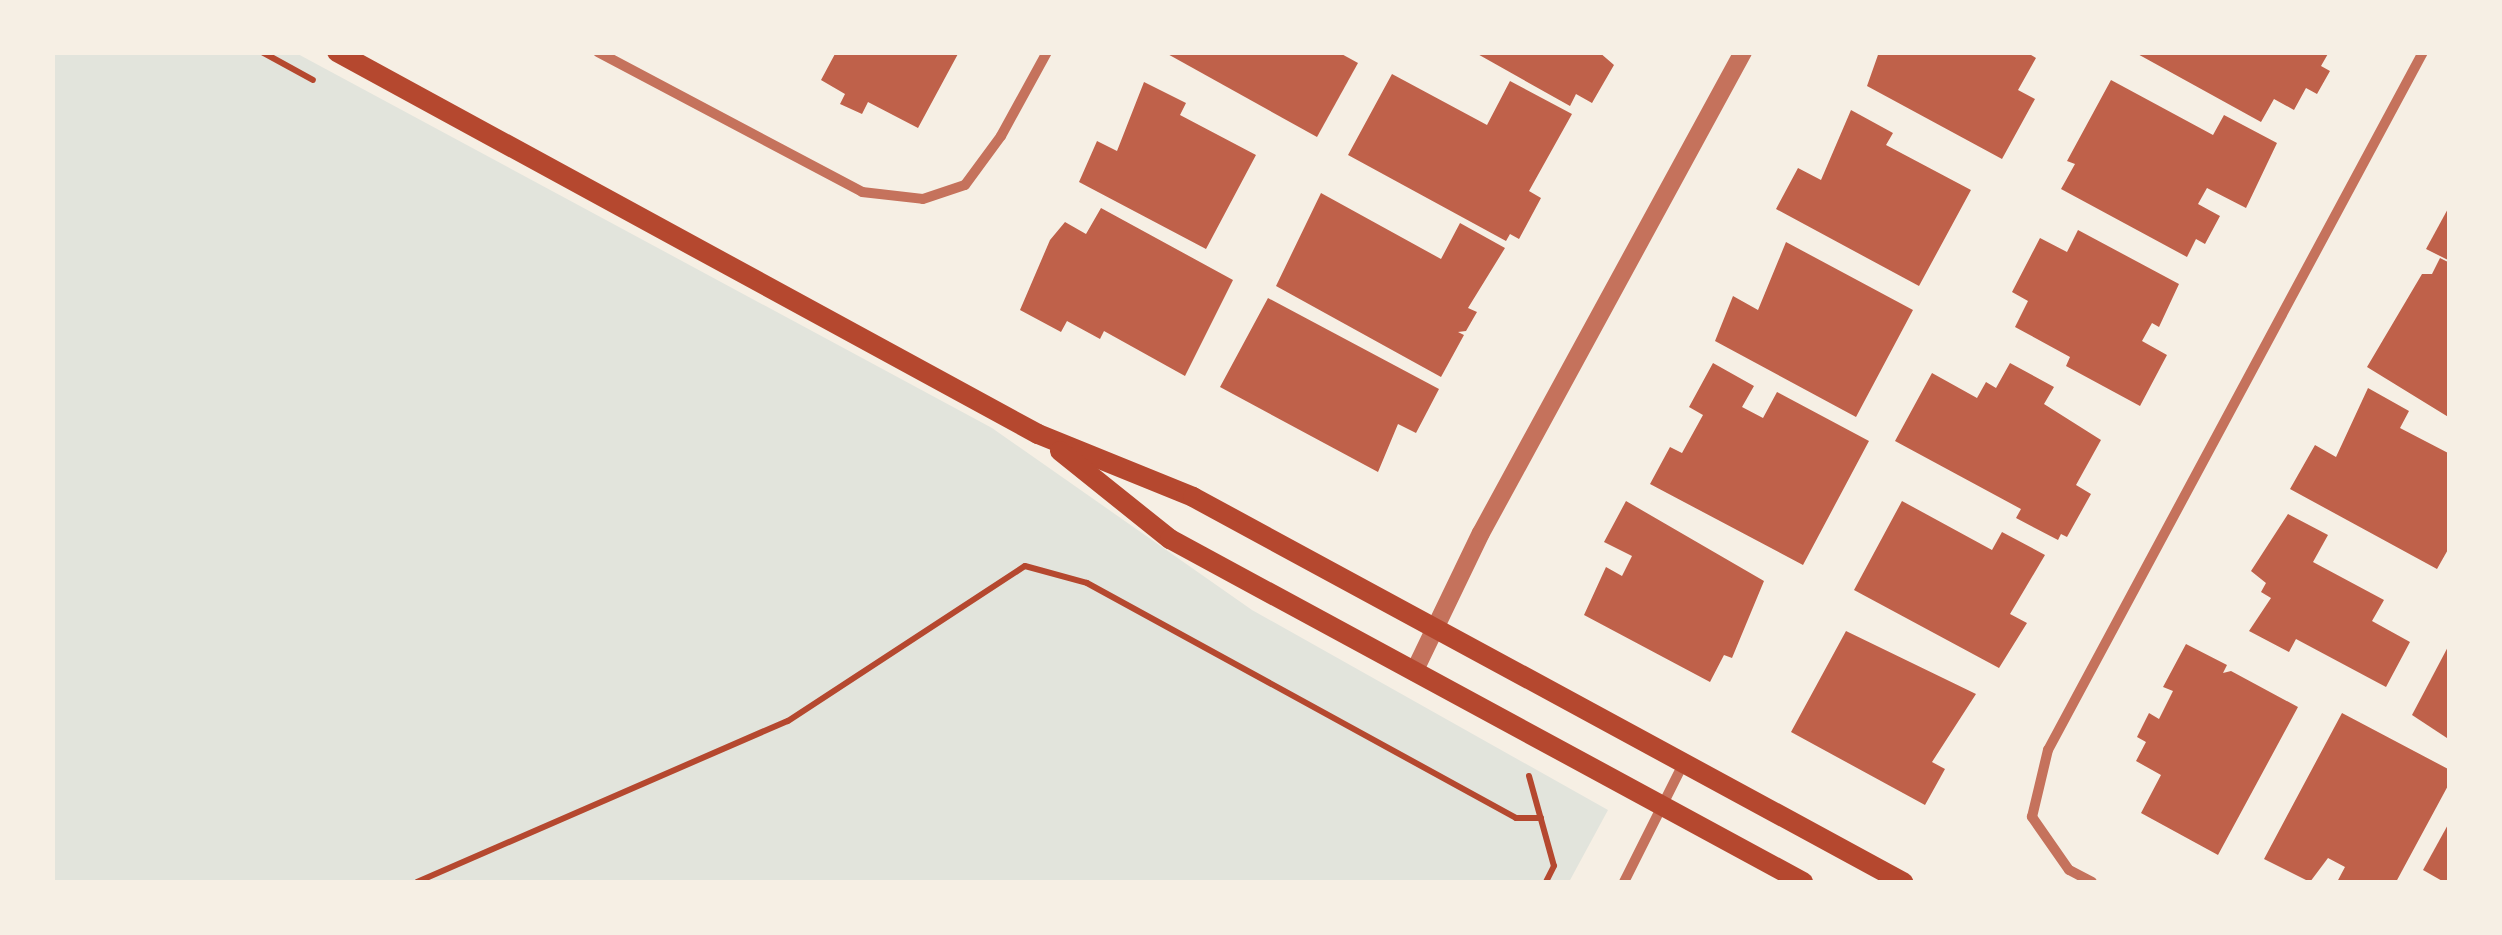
<!DOCTYPE html>
<style>
body{margin:0}
#map{position:relative;width:2502px;height:935px;overflow:hidden;background:#f6efe4;font-family:Overpass,sans-serif}
div>[style]{position:absolute}
[style*='--x']{left:calc(var(--x)*1px);top:calc(var(--y)*1px);width:calc(var(--w)*1px);rotate:calc(var(--a)*1deg)}
.green>*{inset:0;background:#e2e4dc}
.building>*{inset:0;background:#bf614a}
.path>*{height:6px;margin:-3px;padding:0 3px;transform-origin:3px;border-radius:3px;background:#b5482f}
.minor>*{height:10px;margin:-5px;padding:0 5px;transform-origin:5px;border-radius:5px;background:#c5725c}
.tertiary>*{height:18px;margin:-9px;padding:0 9px;transform-origin:9px;border-radius:9px;background:#c5725c}
.secondary>*{height:20px;margin:-10px;padding:0 10px;transform-origin:10px;border-radius:10px;background:#b5482f}
span{translate:-50% -50%;white-space:nowrap;text-align:center;line-height:1.15;-webkit-text-stroke:10px #f6efe4;paint-order:stroke}
.frame{position:absolute;inset:0;border:55px solid #f6efe4;pointer-events:none}
</style>
<div id="map">
<div class="green">
<i style="clip-path:polygon(52px 53px,296px 53px,992px 428px,1252px 610px,1608px 810px,1569px 882px,53px 882px)"></i>
</div>
<div class="building">
<i style="clip-path:polygon(836px 52px,959px 52px,918px 128px,868px 102px,862px 114px,840px 104px,845px 94px,821px 80px)"></i>
<i style="clip-path:polygon(1164px 52px,1338px 52px,1358px 63px,1317px 137px)"></i>
<i style="clip-path:polygon(1474px 52px,1599px 52px,1614px 65px,1592px 103px,1576px 94px,1570px 106px)"></i>
<i style="clip-path:polygon(1879px 52px,2026px 52px,2036px 58px,2018px 90px,2035px 99px,2002px 159px,1867px 86px)"></i>
<i style="clip-path:polygon(2134px 52px,2329px 52px,2321px 66px,2330px 71px,2317px 94px,2306px 88px,2294px 110px,2274px 99px,2261px 122px)"></i>
<i style="clip-path:polygon(1392px 74px,1487px 125px,1510px 81px,1572px 114px,1529px 191px,1541px 198px,1519px 239px,1510px 234px,1506px 241px,1348px 155px)"></i>
<i style="clip-path:polygon(2111px 80px,2213px 135px,2224px 115px,2277px 143px,2246px 208px,2207px 188px,2198px 204px,2220px 216px,2205px 244px,2196px 239px,2187px 257px,2061px 189px,2075px 164px,2067px 161px)"></i>
<i style="clip-path:polygon(1144px 82px,1186px 103px,1180px 115px,1256px 155px,1206px 249px,1079px 182px,1097px 141px,1117px 151px)"></i>
<i style="clip-path:polygon(1851px 110px,1893px 133px,1886px 145px,1971px 190px,1919px 286px,1776px 209px,1798px 168px,1821px 180px)"></i>
<i style="clip-path:polygon(1321px 193px,1441px 259px,1460px 223px,1505px 248px,1468px 308px,1477px 312px,1466px 331px,1458px 332px,1464px 335px,1441px 377px,1276px 286px)"></i>
<i style="clip-path:polygon(2450px 205px,2450px 261px,2426px 249px)"></i>
<i style="clip-path:polygon(1101px 208px,1233px 280px,1185px 376px,1104px 331px,1100px 339px,1067px 321px,1061px 332px,1020px 310px,1050px 240px,1065px 222px,1086px 234px)"></i>
<i style="clip-path:polygon(2078px 230px,2179px 284px,2159px 327px,2152px 323px,2142px 341px,2167px 355px,2140px 406px,2066px 366px,2070px 357px,2015px 327px,2028px 301px,2012px 292px,2040px 238px,2067px 252px)"></i>
<i style="clip-path:polygon(1786px 242px,1913px 310px,1856px 417px,1715px 341px,1733px 296px,1758px 310px)"></i>
<i style="clip-path:polygon(2440px 258px,2450px 263px,2450px 418px,2367px 367px,2422px 274px,2432px 274px)"></i>
<i style="clip-path:polygon(1268px 298px,1439px 389px,1416px 433px,1398px 424px,1378px 472px,1220px 387px)"></i>
<i style="clip-path:polygon(1713px 363px,1754px 386px,1742px 407px,1763px 418px,1777px 392px,1869px 441px,1803px 565px,1650px 484px,1670px 447px,1682px 453px,1703px 415px,1689px 407px)"></i>
<i style="clip-path:polygon(2010px 363px,2054px 387px,2044px 404px,2101px 440px,2076px 485px,2091px 494px,2067px 537px,2061px 534px,2058px 540px,2016px 518px,2021px 509px,1895px 441px,1932px 373px,1977px 398px,1986px 382px,1996px 388px)"></i>
<i style="clip-path:polygon(2368px 388px,2409px 411px,2400px 428px,2450px 454px,2450px 546px,2437px 569px,2290px 489px,2315px 445px,2336px 457px)"></i>
<i style="clip-path:polygon(1626px 501px,1764px 581px,1732px 658px,1724px 655px,1710px 682px,1584px 615px,1606px 567px,1622px 576px,1632px 556px,1604px 542px)"></i>
<i style="clip-path:polygon(1902px 501px,1992px 550px,2002px 532px,2045px 555px,2010px 614px,2027px 623px,1999px 668px,1854px 590px)"></i>
<i style="clip-path:polygon(2288px 514px,2328px 535px,2313px 562px,2384px 600px,2372px 621px,2410px 642px,2386px 687px,2296px 639px,2289px 652px,2249px 631px,2271px 598px,2261px 592px,2266px 583px,2251px 571px)"></i>
<i style="clip-path:polygon(1846px 631px,1976px 694px,1932px 762px,1945px 769px,1925px 805px,1791px 732px)"></i>
<i style="clip-path:polygon(2450px 643px,2450px 740px,2412px 715px)"></i>
<i style="clip-path:polygon(2186px 644px,2227px 665px,2223px 673px,2231px 671px,2298px 707px,2218px 855px,2141px 813px,2161px 775px,2136px 761px,2146px 742px,2137px 737px,2149px 713px,2159px 719px,2173px 691px,2163px 687px)"></i>
<i style="clip-path:polygon(2342px 713px,2450px 770px,2450px 782px,2396px 882px,2337px 882px,2345px 867px,2328px 858px,2310px 882px,2264px 859px)"></i>
<i style="clip-path:polygon(2450px 821px,2450px 882px,2444px 882px,2423px 870px)"></i>
</div>
<div class="path">
<i style="--x:262;--y:52;--w:58;--a:28.8"></i>
<i style="--x:1529;--y:776;--w:93;--a:74.5"></i>
<i style="--x:1554;--y:866;--w:18;--a:117"></i>
<i style="--x:417;--y:882;--w:404;--a:-23.5"></i>
<i style="--x:788;--y:721;--w:283;--a:-33.2"></i>
<i style="--x:1025;--y:566;--w:64;--a:15.3"></i>
<i style="--x:1087;--y:583;--w:489;--a:28.7"></i>
<i style="--x:1516;--y:818;--w:25;--a:0"></i>
</div>
<div class="minor">
<i style="--x:598;--y:52;--w:299;--a:27.9"></i>
<i style="--x:862;--y:192;--w:61;--a:6.5"></i>
<i style="--x:923;--y:199;--w:44;--a:-18.4"></i>
<i style="--x:965;--y:185;--w:61;--a:-53.7"></i>
<i style="--x:1001;--y:136;--w:96;--a:-61.3"></i>
<i style="--x:1624;--y:882;--w:132;--a:-63.4"></i>
<i style="--x:2092;--y:882;--w:26;--a:-152"></i>
<i style="--x:2069;--y:870;--w:65;--a:-124.9"></i>
<i style="--x:2032;--y:817;--w:69;--a:-76.6"></i>
<i style="--x:2048;--y:750;--w:792;--a:-61.75"></i>
</div>
<div class="tertiary">
<i style="--x:1414;--y:672;--w:154;--a:-64.3"></i>
<i style="--x:1481;--y:533;--w:548;--a:-61.42"></i>
</div>
<div class="secondary">
<i style="--x:337;--y:52;--w:798;--a:28.59"></i>
<i style="--x:1038;--y:434;--w:167;--a:22.1"></i>
<i style="--x:1193;--y:497;--w:808;--a:28.47"></i>
<i style="--x:1060;--y:451;--w:141;--a:38.7"></i>
<i style="--x:1170;--y:539;--w:720;--a:28.45"></i>
</div>
<div class="frame"></div>
</div>
